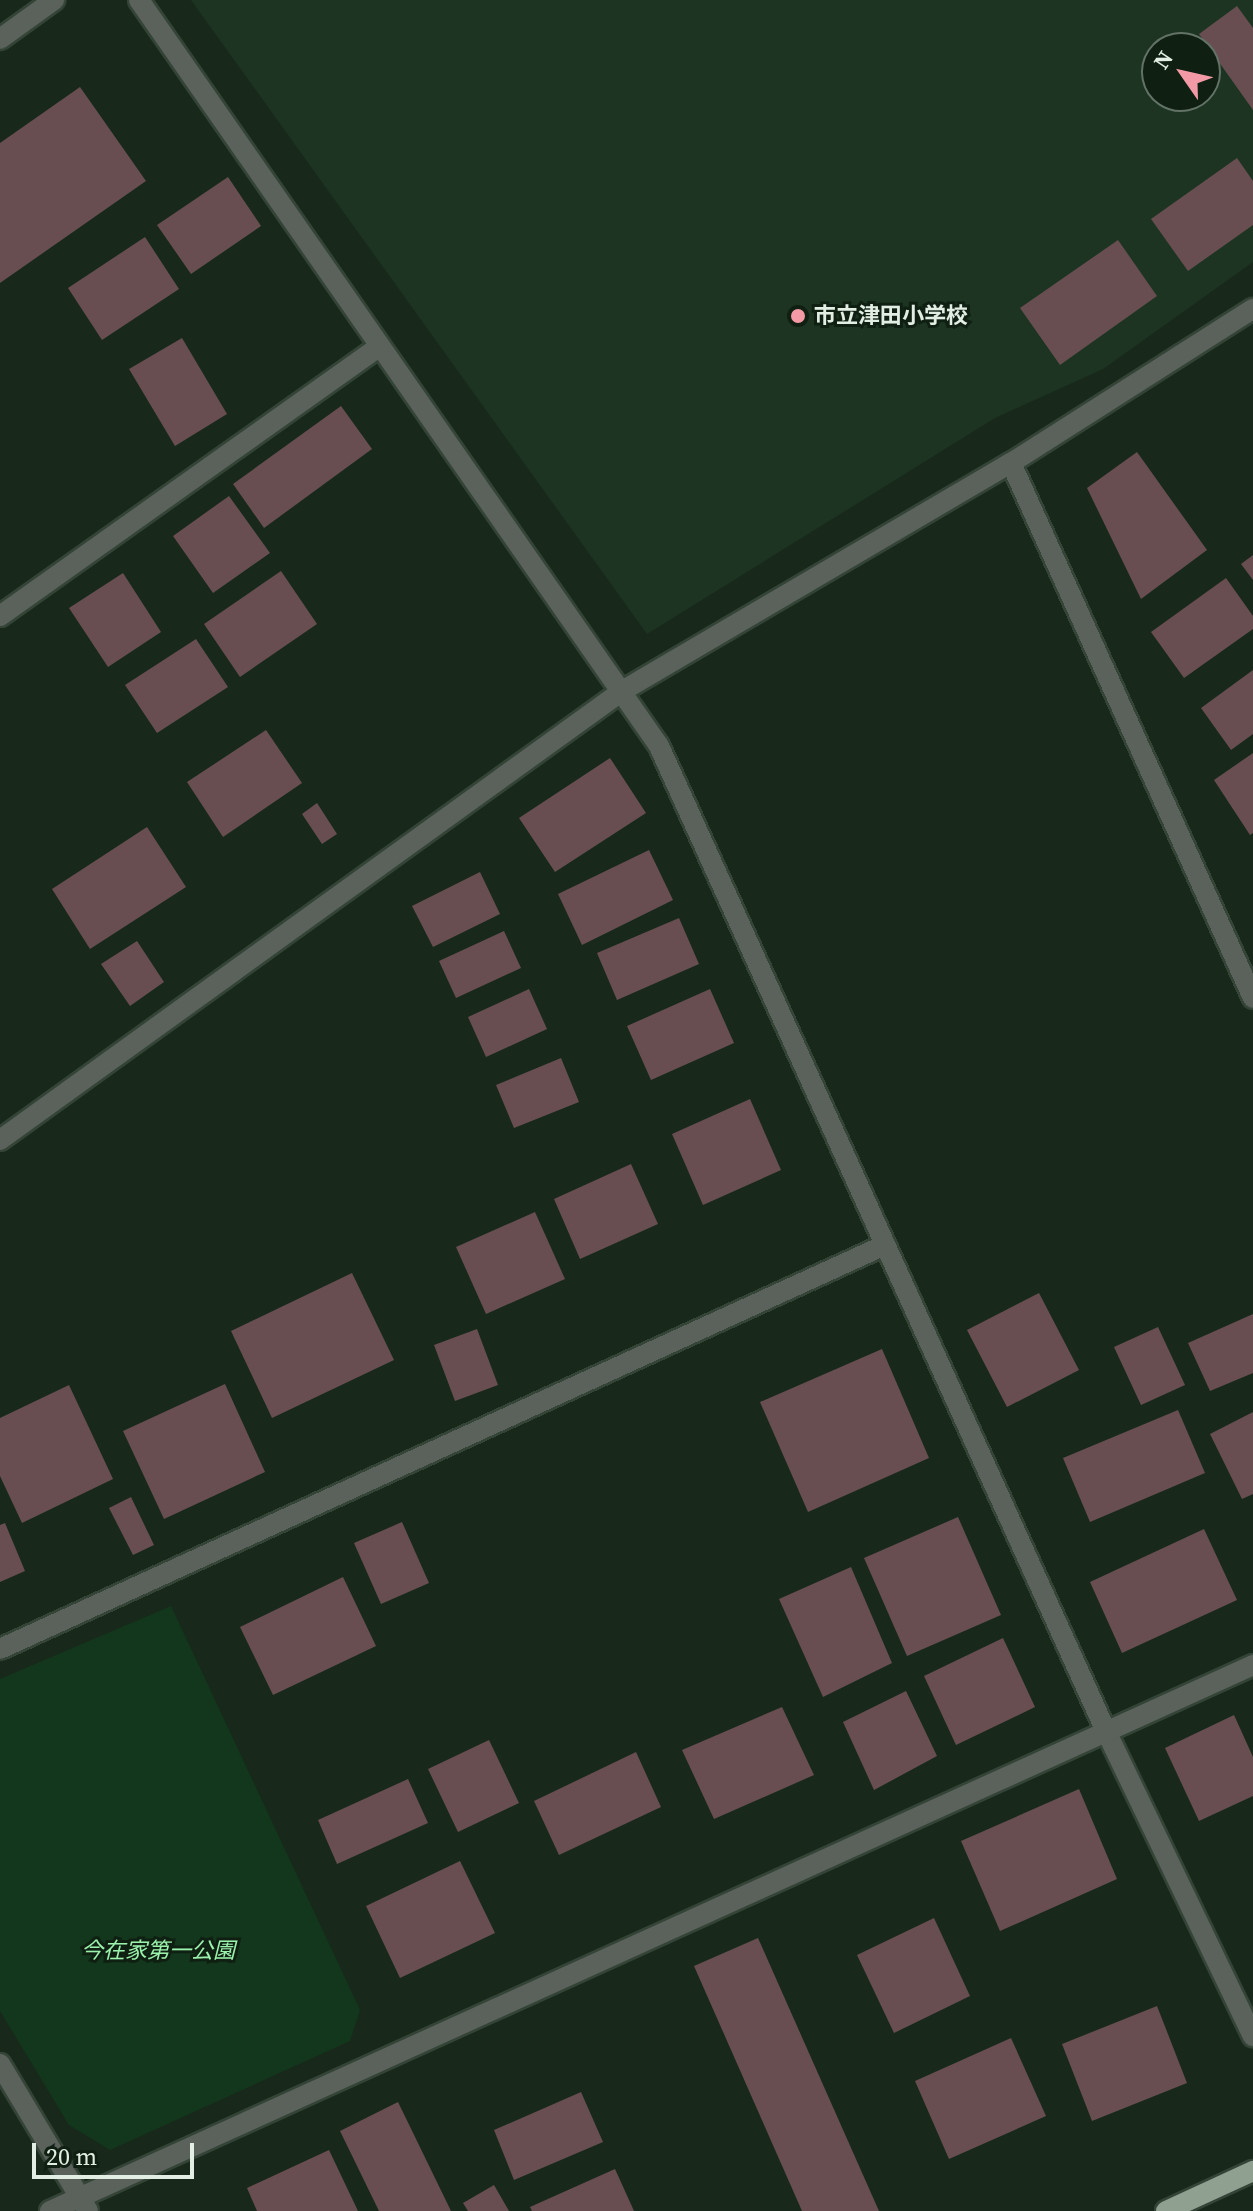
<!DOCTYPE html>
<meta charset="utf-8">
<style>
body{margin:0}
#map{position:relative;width:1253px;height:2211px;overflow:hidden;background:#18291b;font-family:"Source Serif 4","Noto Sans JP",serif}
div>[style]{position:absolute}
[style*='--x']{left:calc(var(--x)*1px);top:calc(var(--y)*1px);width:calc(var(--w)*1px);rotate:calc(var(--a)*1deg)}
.built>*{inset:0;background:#1d3422}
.green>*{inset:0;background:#12371c}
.building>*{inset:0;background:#684e51}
.roads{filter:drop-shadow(2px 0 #344437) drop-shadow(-2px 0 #344437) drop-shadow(0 2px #344437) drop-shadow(0 -2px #344437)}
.minor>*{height:20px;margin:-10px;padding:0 10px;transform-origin:10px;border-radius:10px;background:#5a625b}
.major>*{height:20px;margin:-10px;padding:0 10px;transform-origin:10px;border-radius:10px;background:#8fa091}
.dots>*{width:22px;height:22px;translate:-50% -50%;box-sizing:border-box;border:4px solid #0f2012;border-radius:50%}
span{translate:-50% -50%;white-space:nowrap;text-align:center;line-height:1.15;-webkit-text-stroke:6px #0f2012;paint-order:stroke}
.poi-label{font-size:22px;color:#e2ede4;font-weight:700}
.left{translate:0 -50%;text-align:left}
.park-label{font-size:22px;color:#9bf2ad;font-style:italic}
.north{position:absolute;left:1141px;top:32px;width:80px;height:80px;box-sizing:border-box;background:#0f2012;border:2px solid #637266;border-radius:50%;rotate:304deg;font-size:22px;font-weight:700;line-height:32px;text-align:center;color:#e2ede4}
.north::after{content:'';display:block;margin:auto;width:28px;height:36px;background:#f49aa6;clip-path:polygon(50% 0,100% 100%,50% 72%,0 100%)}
.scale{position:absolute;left:32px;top:2143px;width:162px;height:36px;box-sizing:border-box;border:4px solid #e2ede4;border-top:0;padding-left:10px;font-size:24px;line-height:28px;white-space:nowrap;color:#e2ede4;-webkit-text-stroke:6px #0f2012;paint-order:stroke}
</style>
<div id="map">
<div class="built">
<i style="clip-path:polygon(evenodd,191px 0,1253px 0,1253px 262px,1103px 369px,995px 418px,647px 634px,191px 0,1157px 48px,1205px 48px,1205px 96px,1157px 96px,1157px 48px)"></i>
</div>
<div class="green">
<i style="clip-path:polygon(171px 1606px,360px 2010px,350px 2041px,110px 2150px,69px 2125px,0 2011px,0 1679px)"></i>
</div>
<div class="building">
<i style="clip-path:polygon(1237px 6px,1253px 28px,1253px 110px,1199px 34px)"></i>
<i style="clip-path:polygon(80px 87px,146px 181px,0 283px,0 143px)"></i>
<i style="clip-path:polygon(1237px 158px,1253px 181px,1253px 225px,1188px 271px,1151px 219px)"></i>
<i style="clip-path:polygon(228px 177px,261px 226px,191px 274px,157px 225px)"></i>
<i style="clip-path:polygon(145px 237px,179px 289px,102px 340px,68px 288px)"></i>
<i style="clip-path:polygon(1118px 240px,1157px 296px,1060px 365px,1020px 308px)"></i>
<i style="clip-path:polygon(182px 338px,227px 414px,175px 446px,129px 369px)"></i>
<i style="clip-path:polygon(341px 406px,372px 449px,264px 528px,233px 484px)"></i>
<i style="clip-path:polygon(1137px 452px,1207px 550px,1141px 599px,1087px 488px)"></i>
<i style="clip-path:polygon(229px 496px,270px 553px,213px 593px,173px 536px)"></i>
<i style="clip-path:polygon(1253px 555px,1253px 580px,1241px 564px)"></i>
<i style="clip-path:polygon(281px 571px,317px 624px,240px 677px,204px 624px)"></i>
<i style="clip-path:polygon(123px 573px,161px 632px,108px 667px,69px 608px)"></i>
<i style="clip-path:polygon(1226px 578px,1253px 616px,1253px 629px,1184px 678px,1151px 632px)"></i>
<i style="clip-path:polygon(196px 639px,228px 687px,157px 733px,125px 685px)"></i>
<i style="clip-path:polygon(1253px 670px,1253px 734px,1231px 750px,1201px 708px)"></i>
<i style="clip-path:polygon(266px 730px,302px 783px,223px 837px,187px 782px)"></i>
<i style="clip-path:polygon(1253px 753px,1253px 833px,1250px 835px,1214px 780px)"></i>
<i style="clip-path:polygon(610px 758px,646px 813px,555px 872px,519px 818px)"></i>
<i style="clip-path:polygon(317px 803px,337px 834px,322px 844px,302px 814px)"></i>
<i style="clip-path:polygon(147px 827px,186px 887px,90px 949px,52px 889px)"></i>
<i style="clip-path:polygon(649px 850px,673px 900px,582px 945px,558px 894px)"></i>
<i style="clip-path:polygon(480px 872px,500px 914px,433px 947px,412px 906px)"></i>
<i style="clip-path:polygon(679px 918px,699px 964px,617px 1000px,597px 953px)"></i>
<i style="clip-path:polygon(504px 931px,521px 968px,456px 998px,439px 961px)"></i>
<i style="clip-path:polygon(137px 941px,164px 982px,130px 1006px,101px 964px)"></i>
<i style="clip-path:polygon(529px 989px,547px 1029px,486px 1057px,468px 1017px)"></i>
<i style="clip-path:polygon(710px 989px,734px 1043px,651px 1080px,627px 1026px)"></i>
<i style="clip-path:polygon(561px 1058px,579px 1102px,514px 1128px,496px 1085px)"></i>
<i style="clip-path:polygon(750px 1099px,781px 1170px,703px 1205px,672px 1134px)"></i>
<i style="clip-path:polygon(631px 1164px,658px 1224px,580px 1259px,554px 1199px)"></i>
<i style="clip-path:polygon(535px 1212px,565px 1279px,486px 1314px,456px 1247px)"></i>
<i style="clip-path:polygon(352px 1273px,394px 1360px,272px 1418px,231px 1331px)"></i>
<i style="clip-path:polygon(1039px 1293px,1079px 1370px,1007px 1407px,967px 1330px)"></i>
<i style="clip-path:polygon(1253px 1314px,1253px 1373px,1210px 1391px,1188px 1343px)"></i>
<i style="clip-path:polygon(1158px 1327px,1185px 1385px,1141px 1405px,1114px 1347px)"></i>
<i style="clip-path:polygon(477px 1329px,498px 1385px,455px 1401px,434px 1345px)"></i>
<i style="clip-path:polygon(882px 1349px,929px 1458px,808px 1512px,760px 1402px)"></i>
<i style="clip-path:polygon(225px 1384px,265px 1472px,164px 1519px,123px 1431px)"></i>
<i style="clip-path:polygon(69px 1385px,113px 1479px,22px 1523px,0 1476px,0 1418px)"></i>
<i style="clip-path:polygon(1178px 1410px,1205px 1473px,1090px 1522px,1063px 1458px)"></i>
<i style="clip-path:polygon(1253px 1412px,1253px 1494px,1242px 1499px,1210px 1434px)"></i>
<i style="clip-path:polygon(131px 1497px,154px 1545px,133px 1555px,109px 1508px)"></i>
<i style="clip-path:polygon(958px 1517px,1001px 1615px,907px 1656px,864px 1558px)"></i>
<i style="clip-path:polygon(402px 1522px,429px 1583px,381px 1604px,354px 1543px)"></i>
<i style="clip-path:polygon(5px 1523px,25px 1571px,0 1582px,0 1525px)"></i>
<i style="clip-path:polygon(1204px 1529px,1237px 1600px,1122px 1653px,1090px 1582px)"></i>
<i style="clip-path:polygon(851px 1567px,892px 1663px,823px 1697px,779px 1599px)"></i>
<i style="clip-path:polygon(343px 1577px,376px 1646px,273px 1695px,240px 1627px)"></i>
<i style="clip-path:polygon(1003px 1638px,1035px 1707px,956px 1745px,924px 1676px)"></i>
<i style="clip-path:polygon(906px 1691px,937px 1756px,874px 1790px,843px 1722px)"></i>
<i style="clip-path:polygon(782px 1707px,814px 1775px,714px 1819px,682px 1750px)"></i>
<i style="clip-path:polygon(1234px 1715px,1253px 1757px,1253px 1796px,1199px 1821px,1165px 1748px)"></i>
<i style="clip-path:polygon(489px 1740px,519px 1803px,458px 1832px,428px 1769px)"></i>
<i style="clip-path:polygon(636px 1752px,661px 1807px,559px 1855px,534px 1801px)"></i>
<i style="clip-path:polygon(408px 1779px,428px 1823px,337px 1864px,318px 1820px)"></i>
<i style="clip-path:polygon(1079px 1789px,1117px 1879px,1000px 1931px,961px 1841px)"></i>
<i style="clip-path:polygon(460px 1861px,495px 1933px,400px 1978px,366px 1906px)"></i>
<i style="clip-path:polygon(934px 1918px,970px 1996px,894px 2033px,857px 1955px)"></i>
<i style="clip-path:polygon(758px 1938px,879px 2211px,802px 2211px,694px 1966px)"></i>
<i style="clip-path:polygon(1157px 2006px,1187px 2083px,1092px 2121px,1062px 2044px)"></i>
<i style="clip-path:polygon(1011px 2038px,1046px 2116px,949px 2159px,915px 2081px)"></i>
<i style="clip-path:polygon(581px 2092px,603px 2142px,514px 2180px,494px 2130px)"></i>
<i style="clip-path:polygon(398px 2102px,451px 2211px,379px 2211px,340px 2131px)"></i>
<i style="clip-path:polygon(329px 2150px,358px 2211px,257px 2211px,247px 2188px)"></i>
<i style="clip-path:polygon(615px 2169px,634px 2211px,532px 2211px,530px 2207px)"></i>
<i style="clip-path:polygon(494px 2185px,509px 2211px,468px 2211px,463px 2203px)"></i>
</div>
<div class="roads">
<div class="minor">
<i style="--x:139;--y:0;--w:909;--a:55.12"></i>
<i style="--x:659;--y:746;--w:1079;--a:65.6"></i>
<i style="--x:1105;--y:1729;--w:341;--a:64.3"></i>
<i style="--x:0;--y:39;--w:67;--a:-35.8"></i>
<i style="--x:1011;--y:463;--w:587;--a:65.66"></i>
<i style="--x:0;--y:616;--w:466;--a:-35.4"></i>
<i style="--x:0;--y:1140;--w:767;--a:-35.82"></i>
<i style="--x:622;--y:691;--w:451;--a:-30.4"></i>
<i style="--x:1011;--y:463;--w:287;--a:-32.5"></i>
<i style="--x:0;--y:1649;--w:973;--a:-24.54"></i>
<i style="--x:0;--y:2064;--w:171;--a:59.1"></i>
<i style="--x:50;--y:2211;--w:1321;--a:-24.41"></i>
</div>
<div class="major">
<i style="--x:1166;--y:2211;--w:96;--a:-24.7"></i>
</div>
</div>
<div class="dots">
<i style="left:798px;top:316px;background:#f49aa6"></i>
</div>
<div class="poi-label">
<span class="left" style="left:814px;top:316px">市立津田小学校</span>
</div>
<div class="park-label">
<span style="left:158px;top:1951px">今在家第一公園</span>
</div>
<div class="north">N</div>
<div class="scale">20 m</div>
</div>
